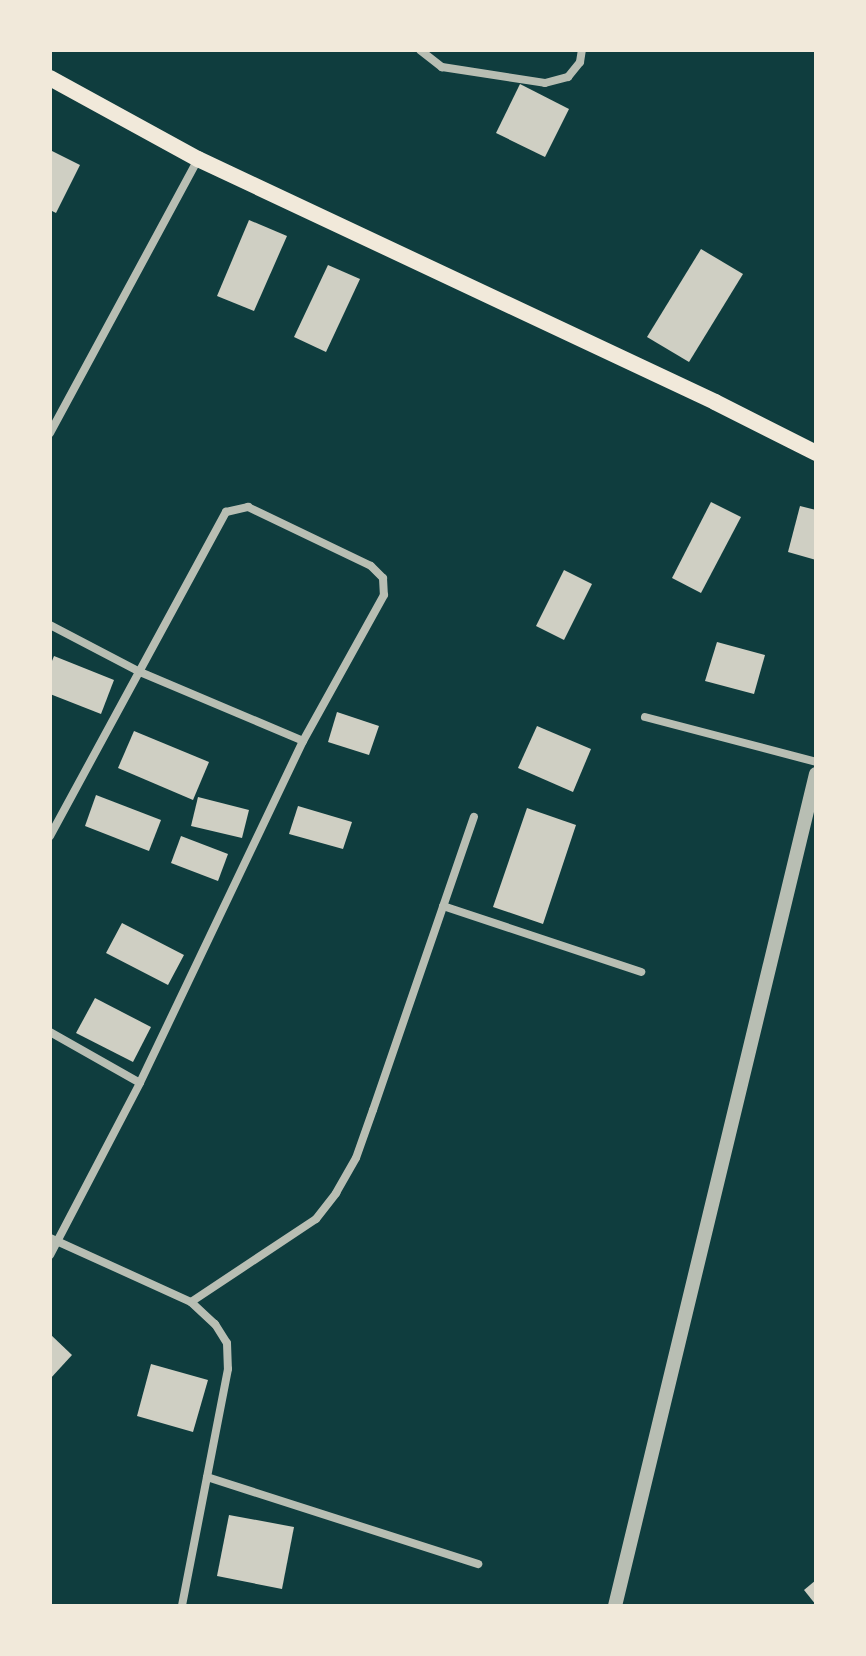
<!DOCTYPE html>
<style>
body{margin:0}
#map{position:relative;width:866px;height:1656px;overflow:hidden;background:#0f3d3e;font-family:"Roboto Condensed",sans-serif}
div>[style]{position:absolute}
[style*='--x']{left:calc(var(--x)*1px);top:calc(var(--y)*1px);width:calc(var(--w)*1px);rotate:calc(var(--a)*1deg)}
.building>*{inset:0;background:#cfcfc3}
.minor>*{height:8px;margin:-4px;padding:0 4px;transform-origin:4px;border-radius:4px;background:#b8beb3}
.tertiary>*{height:14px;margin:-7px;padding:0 7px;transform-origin:7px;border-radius:7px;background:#b8beb3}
.secondary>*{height:16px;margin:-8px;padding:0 8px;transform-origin:8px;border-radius:8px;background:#f1e9da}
span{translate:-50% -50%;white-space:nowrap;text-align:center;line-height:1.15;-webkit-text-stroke:7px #f1e9da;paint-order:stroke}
.frame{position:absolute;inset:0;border:52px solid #f1e9da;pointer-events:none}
</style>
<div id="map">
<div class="building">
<i style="clip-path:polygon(520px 84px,569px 109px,545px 157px,496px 133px)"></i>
<i style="clip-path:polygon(50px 150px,80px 165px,56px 213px,50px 210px)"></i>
<i style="clip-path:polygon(249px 220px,287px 236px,254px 311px,217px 296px)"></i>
<i style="clip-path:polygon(701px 249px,743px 274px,689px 362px,647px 337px)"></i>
<i style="clip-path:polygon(328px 265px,360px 279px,326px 352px,294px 337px)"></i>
<i style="clip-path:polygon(711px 502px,741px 517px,701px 593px,672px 578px)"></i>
<i style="clip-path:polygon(800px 506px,816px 510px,816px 560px,788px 552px)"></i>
<i style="clip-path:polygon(564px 570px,592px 584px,564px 640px,536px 626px)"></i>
<i style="clip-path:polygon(717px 642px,765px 655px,754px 694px,705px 681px)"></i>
<i style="clip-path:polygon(54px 656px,114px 680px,101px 714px,50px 694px,50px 666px)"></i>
<i style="clip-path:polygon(337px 712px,379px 726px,369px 755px,328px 742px)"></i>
<i style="clip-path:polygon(537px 726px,591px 749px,573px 792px,518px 768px)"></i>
<i style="clip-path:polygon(134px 731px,209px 762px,193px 800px,118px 768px)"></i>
<i style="clip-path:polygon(96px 795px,161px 820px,149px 851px,85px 826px)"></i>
<i style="clip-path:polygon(198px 797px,249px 810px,242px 838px,191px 826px)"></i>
<i style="clip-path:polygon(298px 806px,352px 822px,343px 849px,289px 834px)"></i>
<i style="clip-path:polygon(527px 808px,576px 825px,543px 924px,493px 907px)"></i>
<i style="clip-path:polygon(181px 836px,228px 854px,218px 881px,171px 863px)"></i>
<i style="clip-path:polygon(122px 923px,184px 955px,168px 985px,106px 953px)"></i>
<i style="clip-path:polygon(95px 998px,151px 1027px,133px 1062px,76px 1033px)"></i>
<i style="clip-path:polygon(50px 1334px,72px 1355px,50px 1379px)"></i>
<i style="clip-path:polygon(151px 1364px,208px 1380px,193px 1432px,137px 1416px)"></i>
<i style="clip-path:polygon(229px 1515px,294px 1527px,282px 1589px,217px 1576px)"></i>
<i style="clip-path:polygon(816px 1580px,816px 1605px,804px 1590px)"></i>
</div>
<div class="minor">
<i style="--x:420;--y:50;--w:28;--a:38"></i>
<i style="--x:442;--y:67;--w:104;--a:8.8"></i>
<i style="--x:545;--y:83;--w:24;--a:-15"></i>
<i style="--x:568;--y:77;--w:19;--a:-51"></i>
<i style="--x:580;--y:62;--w:12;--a:-81"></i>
<i style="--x:50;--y:433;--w:311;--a:-61.6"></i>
<i style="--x:50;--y:625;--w:102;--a:27.6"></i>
<i style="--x:140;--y:672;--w:177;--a:22.9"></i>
<i style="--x:645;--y:717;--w:177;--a:14.7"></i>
<i style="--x:50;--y:836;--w:369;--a:-61.5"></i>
<i style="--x:226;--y:512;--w:23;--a:-13"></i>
<i style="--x:248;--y:507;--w:136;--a:25.6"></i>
<i style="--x:371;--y:566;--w:17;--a:45"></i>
<i style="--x:383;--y:578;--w:17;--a:87"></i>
<i style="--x:384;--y:595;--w:167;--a:119"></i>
<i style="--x:303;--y:741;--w:379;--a:115.5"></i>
<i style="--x:140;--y:1083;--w:194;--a:117.6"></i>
<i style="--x:443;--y:906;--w:209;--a:18.4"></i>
<i style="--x:50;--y:1032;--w:103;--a:29.5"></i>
<i style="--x:50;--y:1238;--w:155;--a:24.4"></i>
<i style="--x:191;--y:1302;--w:33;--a:43"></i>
<i style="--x:215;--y:1324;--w:22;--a:58"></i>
<i style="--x:227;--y:1343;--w:26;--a:88"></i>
<i style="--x:228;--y:1369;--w:241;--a:101"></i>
<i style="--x:191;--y:1302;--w:150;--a:-33.6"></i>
<i style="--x:316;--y:1219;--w:33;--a:-52"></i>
<i style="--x:336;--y:1193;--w:40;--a:-60.3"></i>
<i style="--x:356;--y:1158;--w:51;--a:-70.5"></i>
<i style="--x:373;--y:1110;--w:310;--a:-71"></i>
<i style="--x:207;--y:1477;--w:285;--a:17.8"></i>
</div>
<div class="tertiary">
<i style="--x:615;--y:1606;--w:856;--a:-76.42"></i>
</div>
<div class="secondary">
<i style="--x:50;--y:78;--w:169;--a:28.7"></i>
<i style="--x:198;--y:159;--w:571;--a:25.17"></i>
<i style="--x:715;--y:402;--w:113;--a:26.8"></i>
</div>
<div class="frame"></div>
</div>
